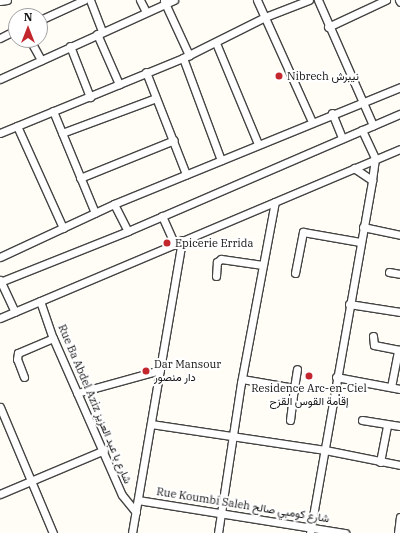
<!DOCTYPE html>
<meta charset="utf-8">
<style>
body{margin:0}
#map{position:relative;width:400px;height:533px;overflow:hidden;background:#fffdf5;font-family:"IBM Plex Serif",Vazirmatn,serif}
div>[style]{position:absolute}
[style*='--x']{left:calc(var(--x)*1px);top:calc(var(--y)*1px);width:calc(var(--w)*1px);rotate:calc(var(--a)*1deg)}
.roads{filter:drop-shadow(1px 0 #444) drop-shadow(-1px 0 #444) drop-shadow(0 1px #444) drop-shadow(0 -1px #444)}
.minor>*{height:7px;margin:-3.5px;padding:0 3.5px;transform-origin:3.5px;border-radius:3.5px;background:#fff}
.dots>*{width:11px;height:11px;translate:-50% -50%;box-sizing:border-box;border:2px solid #fff;border-radius:50%}
span{translate:-50% -50%;white-space:nowrap;text-align:center;line-height:1.15;-webkit-text-stroke:4px #fff;paint-order:stroke}
.poi-label{font-size:11px;color:#111}
.left{translate:0 -50%;text-align:left}
.street-label{font-size:11px;color:#111}
.north{position:absolute;left:8px;top:8px;width:40px;height:40px;box-sizing:border-box;background:#fff;border:1px solid #a0a0a0;border-radius:50%;rotate:0deg;font-size:11px;font-weight:700;line-height:16px;text-align:center;color:#111}
.north::after{content:'';display:block;margin:auto;width:14px;height:18px;background:#c4262e;clip-path:polygon(50% 0,100% 100%,50% 72%,0 100%)}
</style>
<div id="map">
<div class="roads">
<div class="minor">
<i style="--x:90;--y:0;--w:33;--a:69"></i>
<i style="--x:140;--y:0;--w:13;--a:63"></i>
<i style="--x:257;--y:0;--w:134;--a:65.7"></i>
<i style="--x:318;--y:0;--w:137;--a:66.3"></i>
<i style="--x:399;--y:0;--w:2;--a:63"></i>
<i style="--x:0;--y:1;--w:7;--a:-8"></i>
<i style="--x:164;--y:1;--w:60;--a:65.2"></i>
<i style="--x:40;--y:20;--w:48;--a:-24.4"></i>
<i style="--x:328;--y:27;--w:64;--a:-25"></i>
<i style="--x:97;--y:34;--w:55;--a:66.3"></i>
<i style="--x:0;--y:38;--w:18;--a:-27"></i>
<i style="--x:30;--y:40;--w:23;--a:61"></i>
<i style="--x:216;--y:43;--w:109;--a:67.4"></i>
<i style="--x:70;--y:46;--w:55;--a:68.6"></i>
<i style="--x:183;--y:58;--w:109;--a:69.6"></i>
<i style="--x:146;--y:72;--w:110;--a:68.6"></i>
<i style="--x:0;--y:79;--w:191;--a:-24.4"></i>
<i style="--x:53;--y:111;--w:110;--a:67.6"></i>
<i style="--x:332;--y:113;--w:27;--a:68"></i>
<i style="--x:17;--y:126;--w:112;--a:65.7"></i>
<i style="--x:0;--y:133;--w:198;--a:-22.3"></i>
<i style="--x:183;--y:58;--w:92;--a:-26.6"></i>
<i style="--x:265;--y:17;--w:47;--a:-21.1"></i>
<i style="--x:62;--y:133;--w:100;--a:-20.4"></i>
<i style="--x:354;--y:168;--w:22;--a:34"></i>
<i style="--x:80;--y:178;--w:101;--a:-22"></i>
<i style="--x:114;--y:204;--w:30;--a:63"></i>
<i style="--x:162;--y:216;--w:30;--a:66"></i>
<i style="--x:363;--y:227;--w:38;--a:12"></i>
<i style="--x:0;--y:257;--w:126;--a:-24.9"></i>
<i style="--x:114;--y:204;--w:309;--a:-22.2"></i>
<i style="--x:389;--y:272;--w:11;--a:10"></i>
<i style="--x:295;--y:273;--w:42;--a:-79"></i>
<i style="--x:303;--y:232;--w:58;--a:10"></i>
<i style="--x:216;--y:276;--w:14;--a:-86"></i>
<i style="--x:217;--y:262;--w:5;--a:-37"></i>
<i style="--x:221;--y:259;--w:42;--a:8.1"></i>
<i style="--x:0;--y:280;--w:35;--a:65"></i>
<i style="--x:0;--y:282;--w:138;--a:-21.7"></i>
<i style="--x:128;--y:231;--w:296;--a:-23.3"></i>
<i style="--x:40;--y:301;--w:39;--a:71"></i>
<i style="--x:53;--y:338;--w:171;--a:66.3"></i>
<i style="--x:122;--y:495;--w:22;--a:51"></i>
<i style="--x:349;--y:304;--w:52;--a:8.9"></i>
<i style="--x:0;--y:318;--w:434;--a:-22.9"></i>
<i style="--x:373;--y:336;--w:9;--a:84"></i>
<i style="--x:374;--y:345;--w:26;--a:11"></i>
<i style="--x:24;--y:377;--w:19;--a:-111"></i>
<i style="--x:17;--y:359;--w:6;--a:-81"></i>
<i style="--x:18;--y:353;--w:38;--a:-23"></i>
<i style="--x:336;--y:377;--w:65;--a:10.6"></i>
<i style="--x:242;--y:379;--w:53;--a:9.8"></i>
<i style="--x:294;--y:388;--w:19;--a:-81"></i>
<i style="--x:391;--y:387;--w:38;--a:-79"></i>
<i style="--x:77;--y:393;--w:86;--a:-15.5"></i>
<i style="--x:0;--y:407;--w:137;--a:67.2"></i>
<i style="--x:290;--y:420;--w:32;--a:-83"></i>
<i style="--x:362;--y:420;--w:38;--a:9"></i>
<i style="--x:151;--y:424;--w:176;--a:8.5"></i>
<i style="--x:325;--y:450;--w:76;--a:11.3"></i>
<i style="--x:380;--y:462;--w:38;--a:-79"></i>
<i style="--x:0;--y:494;--w:113;--a:-22.9"></i>
<i style="--x:138;--y:500;--w:210;--a:9.1"></i>
<i style="--x:132;--y:533;--w:297;--a:-80.3"></i>
<i style="--x:218;--y:533;--w:152;--a:-81.3"></i>
<i style="--x:241;--y:383;--w:184;--a:-79.4"></i>
<i style="--x:310;--y:533;--w:358;--a:-80"></i>
<i style="--x:372;--y:180;--w:22;--a:-82"></i>
<i style="--x:375;--y:158;--w:31;--a:-115"></i>
<i style="--x:398;--y:533;--w:16;--a:-83"></i>
</div>
</div>
<div class="dots">
<i style="left:279px;top:76px;background:#c4262e"></i>
<i style="left:167px;top:243px;background:#c4262e"></i>
<i style="left:146px;top:371px;background:#c4262e"></i>
<i style="left:309px;top:376px;background:#c4262e"></i>
</div>
<div class="poi-label">
<span class="left" style="left:287px;top:76px">Nibrech نيبرش</span>
<span class="left" style="left:175px;top:243px">Epicerie Errida</span>
<span class="left" style="left:154px;top:371px">Dar Mansour<br>دار منصور</span>
<span style="left:309px;top:395px">Residence Arc-en-Ciel<br>إقامة القوس القزح</span>
</div>
<div class="street-label">
<span style="left:95px;top:404px;rotate:67deg">Rue Ba Abdel Aziz شارع با عبد العزيز</span>
<span style="left:243px;top:505px;rotate:9deg">Rue Koumbi Saleh شارع كومبي صالح</span>
</div>
<div class="north">N</div>
</div>
